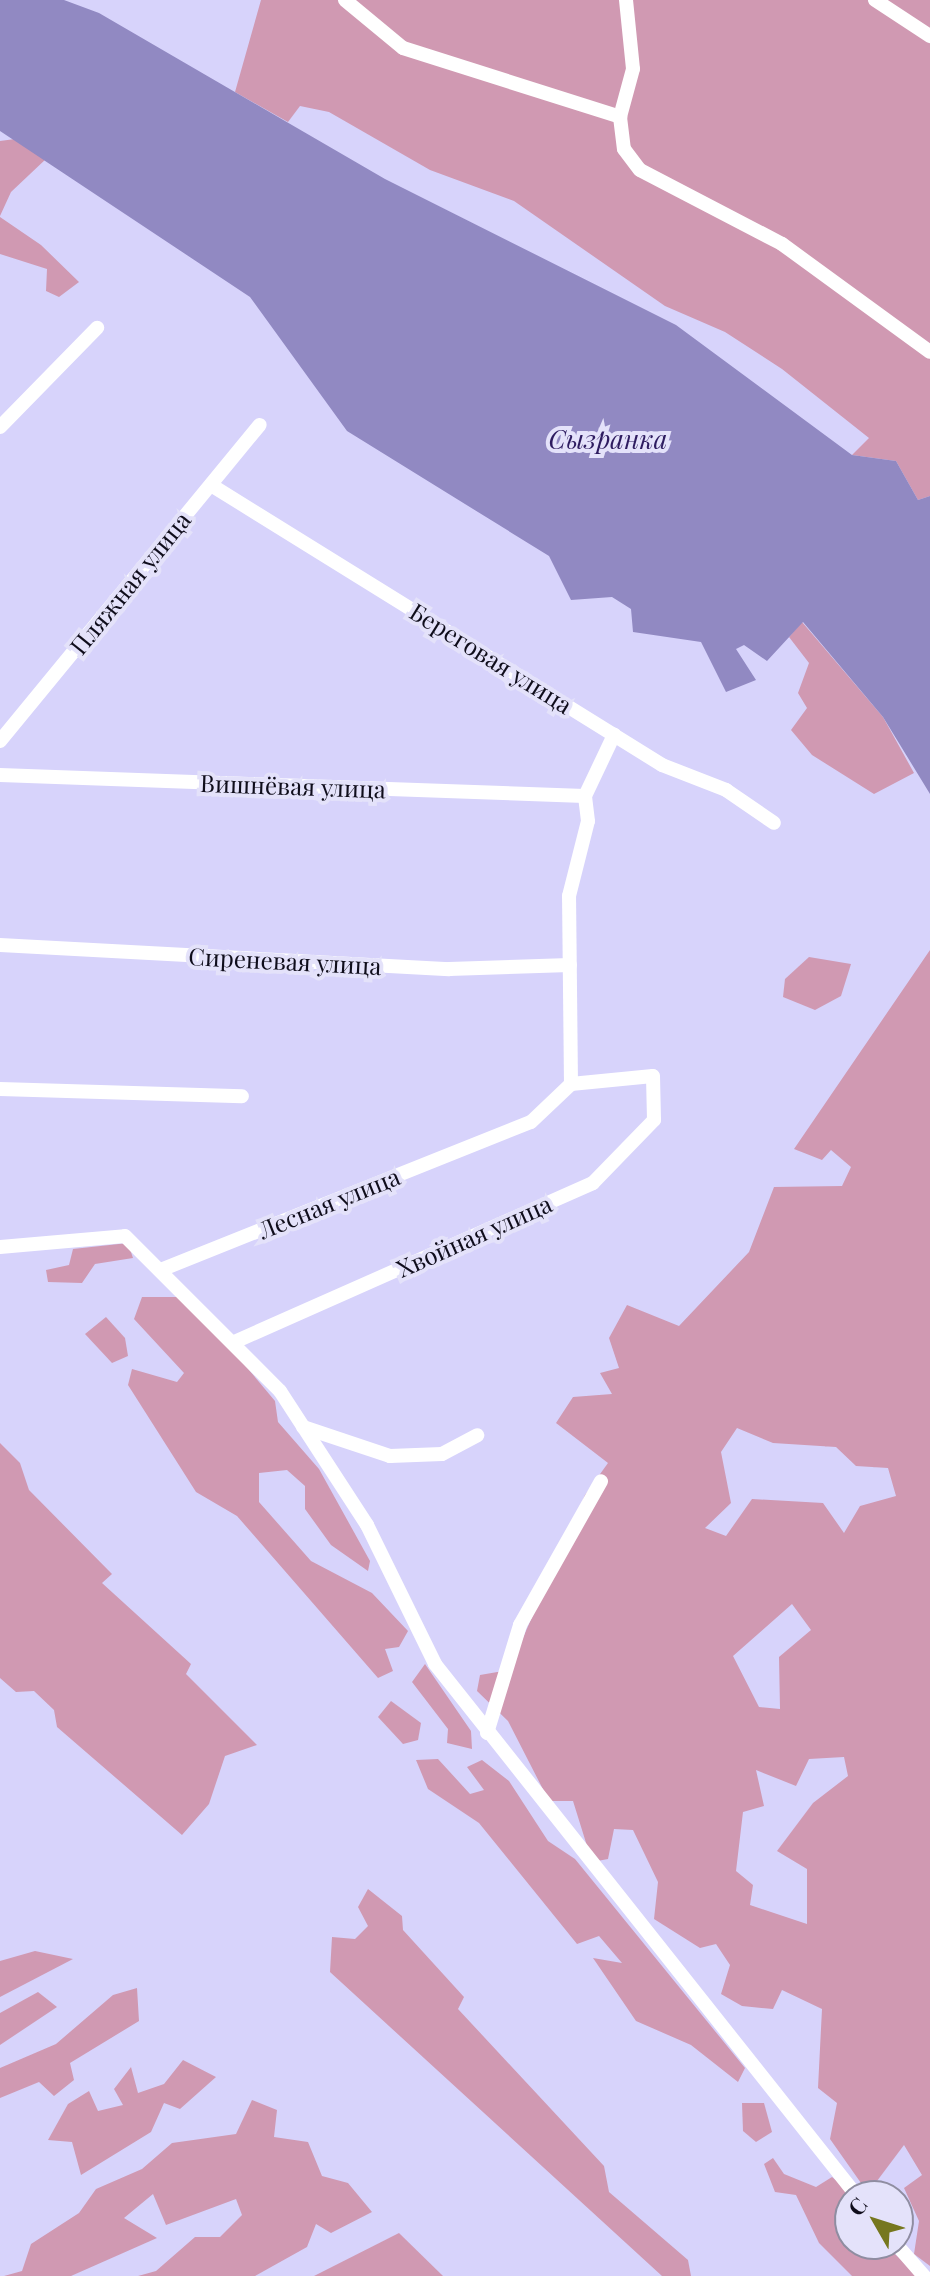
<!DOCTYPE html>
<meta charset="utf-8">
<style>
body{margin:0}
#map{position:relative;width:930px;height:2276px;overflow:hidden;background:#d7d3fb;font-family:"Playfair Display",serif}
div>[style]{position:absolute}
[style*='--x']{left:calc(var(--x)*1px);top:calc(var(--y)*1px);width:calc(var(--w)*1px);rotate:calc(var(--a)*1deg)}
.green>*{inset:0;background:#d099b2}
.water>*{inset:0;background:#9189c2}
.minor>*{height:14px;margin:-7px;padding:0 7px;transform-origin:7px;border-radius:7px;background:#fff}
span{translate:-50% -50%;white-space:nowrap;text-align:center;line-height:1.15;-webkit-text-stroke:8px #e4e2fa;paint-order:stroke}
.street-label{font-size:24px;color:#0f0d1b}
.water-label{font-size:26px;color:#2e1c60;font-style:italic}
.north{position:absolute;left:834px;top:2180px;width:80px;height:80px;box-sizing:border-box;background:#e4e2fa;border:2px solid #8f8da1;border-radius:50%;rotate:309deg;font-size:22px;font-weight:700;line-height:32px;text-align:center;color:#0f0d1b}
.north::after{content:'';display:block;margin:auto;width:28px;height:36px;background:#76771e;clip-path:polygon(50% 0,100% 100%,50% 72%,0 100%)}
</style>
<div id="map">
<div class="green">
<i style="clip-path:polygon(261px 0,930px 0,930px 496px,918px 500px,896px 461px,852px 455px,869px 438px,782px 369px,725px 332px,665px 306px,514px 201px,430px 170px,329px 112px,300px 106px,288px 122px,235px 92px)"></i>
<i style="clip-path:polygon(15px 139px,47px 158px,11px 192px,0 216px,0 141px)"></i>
<i style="clip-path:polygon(0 217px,41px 245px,79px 282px,59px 297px,46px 291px,47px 269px,0 254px)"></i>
<i style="clip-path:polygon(802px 622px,883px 717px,914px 773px,874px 794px,812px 755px,791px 730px,807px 708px,798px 693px,809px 663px,789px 637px)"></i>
<i style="clip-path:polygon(evenodd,930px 950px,930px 2266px,914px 2254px,919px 2221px,904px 2188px,922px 2175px,904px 2145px,868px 2193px,830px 2139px,837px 2103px,818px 2088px,822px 2009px,782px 1990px,773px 2009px,742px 2006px,721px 1994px,730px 1965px,716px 1944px,700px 1948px,654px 1919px,658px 1882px,633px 1830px,614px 1829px,608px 1859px,592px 1862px,573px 1801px,549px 1801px,508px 1721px,477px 1691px,480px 1675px,509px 1670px,585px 1495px,608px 1463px,556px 1423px,573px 1397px,612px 1394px,600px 1373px,619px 1368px,609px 1338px,627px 1305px,679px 1326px,749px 1252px,774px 1187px,842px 1186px,851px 1167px,831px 1150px,822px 1160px,794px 1149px,930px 950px,737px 1428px,773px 1443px,836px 1447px,856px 1466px,888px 1468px,896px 1496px,860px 1506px,844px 1533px,823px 1503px,752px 1499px,726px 1536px,705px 1528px,731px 1503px,721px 1452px,737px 1428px,930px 950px,792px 1604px,811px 1630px,779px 1657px,780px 1709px,759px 1707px,733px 1656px,792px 1604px,930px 950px,844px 1757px,848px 1776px,813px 1803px,777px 1851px,807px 1869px,807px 1924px,750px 1905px,753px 1885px,736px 1871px,743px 1812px,764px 1806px,756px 1770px,796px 1786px,809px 1759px,844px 1757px)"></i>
<i style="clip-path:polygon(809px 957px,851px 964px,841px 996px,815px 1010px,783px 997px,785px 979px)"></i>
<i style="clip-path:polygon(128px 1243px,133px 1258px,95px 1264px,82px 1283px,48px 1282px,46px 1270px,69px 1265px,73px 1249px)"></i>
<i style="clip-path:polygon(142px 1297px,188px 1297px,275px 1401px,278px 1422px,319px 1469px,370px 1561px,368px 1571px,331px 1545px,305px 1509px,305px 1486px,287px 1470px,259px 1473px,259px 1502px,311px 1561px,372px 1593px,408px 1631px,399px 1647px,385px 1649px,393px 1671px,378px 1678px,237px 1516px,196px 1492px,128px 1385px,132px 1369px,177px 1382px,184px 1373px,134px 1319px)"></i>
<i style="clip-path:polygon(106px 1317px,125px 1338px,128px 1356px,112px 1363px,85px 1334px)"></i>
<i style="clip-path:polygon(0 1443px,20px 1463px,29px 1490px,112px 1574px,102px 1583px,191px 1664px,186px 1674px,257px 1745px,225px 1756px,209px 1804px,182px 1835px,57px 1727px,54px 1710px,34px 1691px,16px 1692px,0 1678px)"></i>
<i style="clip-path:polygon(425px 1664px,471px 1731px,472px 1749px,447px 1743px,448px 1729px,412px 1682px)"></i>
<i style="clip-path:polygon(391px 1701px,421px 1723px,418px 1740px,403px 1744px,378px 1717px)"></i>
<i style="clip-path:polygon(438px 1759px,470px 1794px,484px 1790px,467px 1767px,482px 1760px,509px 1781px,548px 1841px,575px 1859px,745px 2068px,738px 2082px,691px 2045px,636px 2021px,593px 1958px,622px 1963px,599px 1936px,577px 1944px,479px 1823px,428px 1789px,416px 1760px)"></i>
<i style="clip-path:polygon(368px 1889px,402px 1916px,403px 1930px,464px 1997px,458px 2009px,604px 2166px,609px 2192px,688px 2260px,691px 2276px,662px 2276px,330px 1972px,332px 1937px,355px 1939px,368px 1926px,358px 1907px)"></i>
<i style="clip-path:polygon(35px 1951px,73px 1959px,0 1997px,0 1961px)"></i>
<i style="clip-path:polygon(137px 1988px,139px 2021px,70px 2063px,74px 2080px,54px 2096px,39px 2082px,0 2098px,0 2068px,56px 2044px,113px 1995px)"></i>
<i style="clip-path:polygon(38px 1992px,57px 2007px,0 2045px,0 2013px)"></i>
<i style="clip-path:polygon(183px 2060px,216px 2077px,180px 2109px,164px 2103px,151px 2132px,81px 2175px,72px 2142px,48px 2140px,68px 2104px,89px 2091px,98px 2111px,123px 2105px,114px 2089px,131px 2067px,138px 2093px,164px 2084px)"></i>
<i style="clip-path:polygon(252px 2100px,277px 2110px,274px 2137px,308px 2142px,322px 2176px,348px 2183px,372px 2212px,331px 2233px,316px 2224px,307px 2247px,255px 2276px,138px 2276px,156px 2271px,195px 2237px,220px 2237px,242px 2215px,236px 2199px,166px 2225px,153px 2194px,124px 2218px,157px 2238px,71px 2276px,4px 2276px,22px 2271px,31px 2244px,79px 2213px,96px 2189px,142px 2169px,172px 2143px,236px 2134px)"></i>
<i style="clip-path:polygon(742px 2103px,764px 2103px,772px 2132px,756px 2142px,743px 2131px)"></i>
<i style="clip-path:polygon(773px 2158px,784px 2174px,816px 2187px,832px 2177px,855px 2196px,850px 2244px,884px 2244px,919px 2276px,852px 2276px,819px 2243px,796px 2195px,775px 2192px,764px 2164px)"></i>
<i style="clip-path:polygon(399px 2233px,443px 2276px,314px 2276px)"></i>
</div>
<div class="water">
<i style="clip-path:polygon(0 0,64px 0,99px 13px,385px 179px,676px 325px,852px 455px,896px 461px,918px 500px,930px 496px,930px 794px,883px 717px,803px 622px,767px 661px,744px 645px,736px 649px,756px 680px,726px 692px,701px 642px,633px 632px,631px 609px,612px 597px,571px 600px,549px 556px,347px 431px,250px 297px,0 131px)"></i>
</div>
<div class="minor">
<i style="--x:345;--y:0;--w:75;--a:39.6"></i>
<i style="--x:403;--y:48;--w:228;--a:17.6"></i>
<i style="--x:626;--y:0;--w:69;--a:84.2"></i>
<i style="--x:633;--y:69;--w:50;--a:105.2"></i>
<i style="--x:620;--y:117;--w:32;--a:83"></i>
<i style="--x:624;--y:149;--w:26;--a:53"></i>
<i style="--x:640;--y:170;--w:160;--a:27.5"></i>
<i style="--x:782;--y:244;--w:183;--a:36.1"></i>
<i style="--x:875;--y:0;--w:66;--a:33.2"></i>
<i style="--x:0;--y:427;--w:139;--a:-45.6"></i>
<i style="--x:211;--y:485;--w:531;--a:31.83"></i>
<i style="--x:662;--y:765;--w:69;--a:21.3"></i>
<i style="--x:726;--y:790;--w:58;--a:34.5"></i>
<i style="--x:0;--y:741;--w:409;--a:-50.6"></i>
<i style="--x:0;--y:775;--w:585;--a:2.06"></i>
<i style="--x:0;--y:945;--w:450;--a:3.1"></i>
<i style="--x:449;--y:969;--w:121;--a:-1.9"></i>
<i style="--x:571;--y:1084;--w:188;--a:-90.6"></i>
<i style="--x:569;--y:896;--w:77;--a:-75.8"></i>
<i style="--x:588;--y:821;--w:25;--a:-97"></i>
<i style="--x:585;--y:796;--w:68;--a:-64.6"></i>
<i style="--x:0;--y:1089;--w:242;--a:1.7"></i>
<i style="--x:0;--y:1247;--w:125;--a:-5"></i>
<i style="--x:125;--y:1236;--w:219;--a:45"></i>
<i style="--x:280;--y:1391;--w:160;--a:57"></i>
<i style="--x:367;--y:1525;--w:155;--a:63.9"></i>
<i style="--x:435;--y:1664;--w:679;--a:51.58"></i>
<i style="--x:163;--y:1269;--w:396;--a:-21.8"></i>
<i style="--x:531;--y:1122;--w:55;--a:-43.5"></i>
<i style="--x:571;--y:1084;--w:82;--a:-5.6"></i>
<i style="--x:653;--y:1076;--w:44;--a:88.7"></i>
<i style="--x:654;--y:1120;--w:88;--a:134.1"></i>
<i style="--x:593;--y:1183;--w:392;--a:156.1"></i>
<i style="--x:303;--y:1427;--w:92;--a:18.4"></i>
<i style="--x:390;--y:1456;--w:52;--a:-2.2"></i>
<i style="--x:442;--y:1454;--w:40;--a:-28"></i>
<i style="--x:487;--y:1733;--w:113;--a:-73"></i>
<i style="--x:520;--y:1625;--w:165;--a:-60.6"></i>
<i style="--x:896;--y:2244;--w:43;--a:48.8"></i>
</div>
<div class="street-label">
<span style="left:130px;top:583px;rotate:-51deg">Пляжная улица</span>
<span style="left:491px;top:658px;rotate:32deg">Береговая улица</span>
<span style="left:293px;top:786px;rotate:2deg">Вишнёвая улица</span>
<span style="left:285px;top:961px;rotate:3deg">Сиреневая улица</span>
<span style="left:329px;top:1203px;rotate:-22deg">Лесная улица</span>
<span style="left:474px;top:1236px;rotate:-24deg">Хвойная улица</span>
</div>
<div class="water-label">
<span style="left:608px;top:439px">Сызранка</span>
</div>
<div class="north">С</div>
</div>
